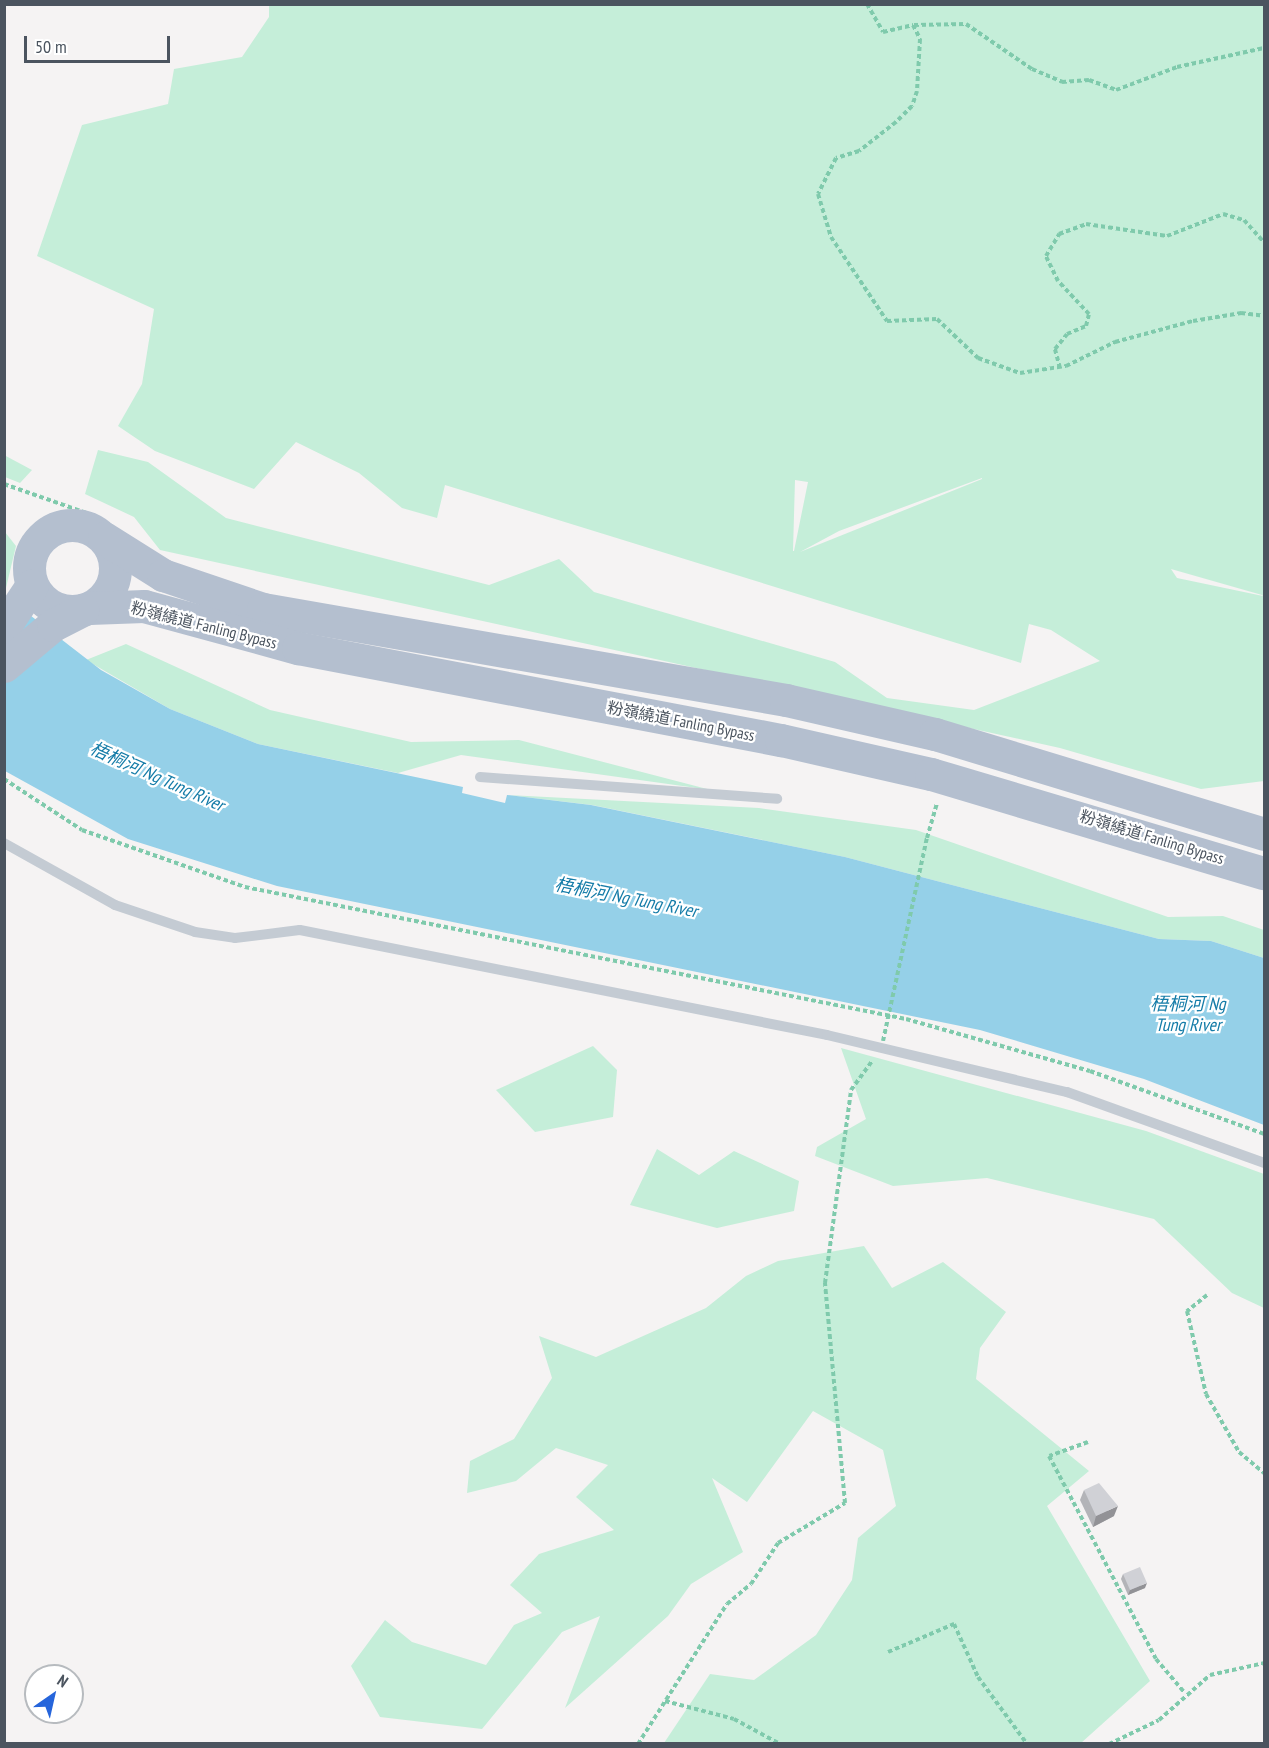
<!DOCTYPE html>
<meta charset="utf-8">
<style>
body{margin:0}
#map{position:relative;width:1269px;height:1748px;overflow:hidden;background:#f5f3f3;font-family:"PT Sans Narrow","Noto Sans SC",sans-serif}
div>[style]{position:absolute}
[style*='--x']{left:calc(var(--x)*1px);top:calc(var(--y)*1px);width:calc(var(--w)*1px);rotate:calc(var(--a)*1deg)}
.green>*{inset:0;background:#c5eed9}
.water>*{inset:0;background:#95d0e8}
.path>*{height:4px;margin-top:-2px;transform-origin:0;background:repeating-linear-gradient(90deg,#7fcaac 0 4.5px,transparent 0 7.5px)}
.lane>*{height:10px;margin:-5px;padding:0 5px;transform-origin:5px;border-radius:5px;background:#c4cbd3}
.primary>*{height:33px;margin:-16.5px;padding:0 16.5px;transform-origin:16.5px;border-radius:16.5px;background:#b4bfcf}
.primary>.ring{margin:-16.5px;padding:0;box-sizing:content-box;background:none;border:33px solid #b4bfcf;border-radius:50%}
.path-bridge>*{height:4px;margin-top:-2px;transform-origin:0;background:repeating-linear-gradient(90deg,#7fcaac 0 4.5px,transparent 0 7.5px)}
.primary-bridge>*{height:33px;margin:-16.5px;padding:0 16.5px;transform-origin:16.5px;border-radius:16.5px;background:#b4bfcf}
.wall>*{inset:0;background:#b3b4b8}
.shaded-wall>*{inset:0;background:#929296}
.building>*{inset:0;background:#d0d1d6}
span{translate:-50% -50%;white-space:nowrap;text-align:center;line-height:1.15;-webkit-text-stroke:4.5px #fff;paint-order:stroke}
.street-label{font-size:16px;color:#4b545f}
.water-label{font-size:18px;color:#157ca8;font-style:italic}
.frame{position:absolute;inset:0;border:6px solid #4b545f;pointer-events:none}
.north{position:absolute;left:24px;top:1664px;width:60px;height:60px;box-sizing:border-box;background:#fff;border:2px solid #b7bbbf;border-radius:50%;rotate:34deg;font-size:16px;font-weight:700;line-height:24px;text-align:center;color:#4b545f}
.north::after{content:'';display:block;margin:auto;width:21px;height:27px;background:#2665db;clip-path:polygon(50% 0,100% 100%,50% 72%,0 100%)}
.scale{position:absolute;left:24px;top:36px;width:146px;height:27px;box-sizing:border-box;border:3px solid #4b545f;border-top:0;padding-left:8px;font-size:18px;line-height:21px;white-space:nowrap;color:#4b545f;-webkit-text-stroke:4px #fff;paint-order:stroke}
</style>
<div id="map">
<div class="green">
<i style="clip-path:polygon(evenodd,269px 5px,1264px 5px,1264px 781px,1201px 789px,1060px 748px,160px 550px,134px 517px,85px 494px,98px 450px,148px 462px,226px 518px,489px 585px,559px 559px,594px 592px,835px 662px,887px 698px,974px 710px,1100px 661px,1051px 630px,1029px 624px,1021px 663px,445px 485px,437px 518px,402px 508px,359px 473px,296px 442px,254px 489px,155px 451px,118px 426px,142px 384px,154px 309px,37px 256px,82px 125px,168px 104px,174px 69px,242px 57px,269px 17px,269px 5px,982px 478px,982px 479px,800px 552px,839px 531px,982px 478px,269px 5px,795px 480px,808px 482px,794px 551px,793px 551px,795px 480px,269px 5px,1171px 569px,1262px 595px,1263px 596px,1177px 578px,1171px 569px)"></i>
<i style="clip-path:polygon(4px 455px,32px 470px,20px 483px,5px 477px)"></i>
<i style="clip-path:polygon(5px 532px,16px 546px,5px 592px)"></i>
<i style="clip-path:polygon(126px 644px,270px 710px,411px 742px,519px 740px,711px 790px,461px 755px,398px 773px,258px 744px,170px 709px,86px 660px)"></i>
<i style="clip-path:polygon(507px 795px,759px 808px,916px 830px,1168px 917px,1223px 916px,1264px 930px,1264px 958px,1211px 941px,1159px 939px,845px 857px,592px 805px)"></i>
<i style="clip-path:polygon(593px 1046px,617px 1070px,613px 1117px,535px 1132px,496px 1090px)"></i>
<i style="clip-path:polygon(841px 1048px,1146px 1131px,1264px 1174px,1264px 1308px,1232px 1293px,1154px 1219px,987px 1178px,893px 1186px,815px 1156px,817px 1147px,866px 1119px)"></i>
<i style="clip-path:polygon(657px 1149px,699px 1175px,734px 1151px,799px 1181px,794px 1211px,717px 1228px,630px 1205px)"></i>
<i style="clip-path:polygon(864px 1246px,892px 1288px,943px 1262px,1006px 1312px,980px 1348px,976px 1379px,1089px 1471px,1047px 1506px,1150px 1681px,1081px 1743px,664px 1743px,710px 1674px,754px 1680px,816px 1635px,852px 1580px,858px 1538px,896px 1506px,883px 1450px,813px 1411px,747px 1502px,712px 1478px,743px 1552px,691px 1584px,668px 1616px,565px 1708px,600px 1616px,562px 1632px,482px 1729px,380px 1717px,351px 1666px,385px 1620px,412px 1642px,486px 1665px,514px 1625px,542px 1613px,510px 1585px,539px 1554px,614px 1530px,576px 1497px,608px 1465px,556px 1448px,516px 1481px,467px 1493px,470px 1461px,514px 1439px,552px 1378px,539px 1336px,596px 1357px,706px 1308px,746px 1276px,778px 1261px)"></i>
</div>
<div class="water">
<i style="clip-path:polygon(4px 595px,101px 670px,170px 709px,258px 744px,463px 787px,462px 793px,505px 803px,507px 795px,591px 805px,845px 857px,1159px 939px,1211px 941px,1264px 958px,1264px 1125px,1144px 1079px,980px 1030px,277px 886px,128px 839px,5px 771px)"></i>
</div>
<div class="path">
<i style="--x:867;--y:4;--w:32;--a:60"></i>
<i style="--x:883;--y:32;--w:31;--a:-13"></i>
<i style="--x:913;--y:25;--w:16;--a:63"></i>
<i style="--x:920;--y:39;--w:52;--a:93.3"></i>
<i style="--x:917;--y:91;--w:16;--a:108"></i>
<i style="--x:912;--y:106;--w:23;--a:135"></i>
<i style="--x:896;--y:122;--w:47;--a:141.9"></i>
<i style="--x:859;--y:151;--w:24;--a:163"></i>
<i style="--x:836;--y:158;--w:40;--a:116.6"></i>
<i style="--x:818;--y:194;--w:45;--a:73.2"></i>
<i style="--x:831;--y:237;--w:101;--a:56.3"></i>
<i style="--x:887;--y:321;--w:50;--a:-2.3"></i>
<i style="--x:937;--y:319;--w:57;--a:43.6"></i>
<i style="--x:978;--y:358;--w:45;--a:19.7"></i>
<i style="--x:1020;--y:373;--w:47;--a:-8.7"></i>
<i style="--x:1066;--y:366;--w:55;--a:-26.1"></i>
<i style="--x:1115;--y:342;--w:81;--a:-15.1"></i>
<i style="--x:1193;--y:321;--w:49;--a:-9.5"></i>
<i style="--x:1241;--y:313;--w:23;--a:7"></i>
<i style="--x:914;--y:25;--w:52;--a:-1.1"></i>
<i style="--x:966;--y:24;--w:80;--a:34.3"></i>
<i style="--x:1032;--y:69;--w:33;--a:23"></i>
<i style="--x:1062;--y:82;--w:27;--a:-4"></i>
<i style="--x:1089;--y:80;--w:29;--a:20"></i>
<i style="--x:1116;--y:90;--w:65;--a:-20.7"></i>
<i style="--x:1177;--y:67;--w:89;--a:-12.3"></i>
<i style="--x:1060;--y:368;--w:20;--a:-105"></i>
<i style="--x:1055;--y:349;--w:19;--a:-51"></i>
<i style="--x:1067;--y:334;--w:21;--a:-23"></i>
<i style="--x:1086;--y:326;--w:12;--a:-76"></i>
<i style="--x:1089;--y:314;--w:45;--a:-133.2"></i>
<i style="--x:1058;--y:281;--w:28;--a:-116"></i>
<i style="--x:1046;--y:256;--w:26;--a:-59"></i>
<i style="--x:1059;--y:234;--w:29;--a:-20"></i>
<i style="--x:1086;--y:224;--w:82;--a:8.4"></i>
<i style="--x:1167;--y:236;--w:60;--a:-21.4"></i>
<i style="--x:1223;--y:214;--w:22;--a:16"></i>
<i style="--x:1244;--y:220;--w:30;--a:48"></i>
<i style="--x:4;--y:484;--w:93;--a:19.4"></i>
<i style="--x:4;--y:779;--w:93;--a:33.2"></i>
<i style="--x:82;--y:830;--w:173;--a:19.3"></i>
<i style="--x:245;--y:887;--w:674;--a:11.29"></i>
<i style="--x:906;--y:1019;--w:191;--a:15.8"></i>
<i style="--x:1090;--y:1071;--w:185;--a:19.9"></i>
<i style="--x:927;--y:838;--w:36;--a:-74"></i>
<i style="--x:1207;--y:1295;--w:26;--a:141"></i>
<i style="--x:1187;--y:1311;--w:85;--a:77.1"></i>
<i style="--x:1206;--y:1394;--w:67;--a:60.4"></i>
<i style="--x:1239;--y:1452;--w:33;--a:40"></i>
<i style="--x:1088;--y:1442;--w:41;--a:160.3"></i>
<i style="--x:1049;--y:1456;--w:229;--a:62.2"></i>
<i style="--x:1156;--y:1659;--w:43;--a:49.7"></i>
<i style="--x:888;--y:1652;--w:72;--a:-23"></i>
<i style="--x:954;--y:1624;--w:58;--a:65.6"></i>
<i style="--x:978;--y:1677;--w:83;--a:53.8"></i>
<i style="--x:665;--y:1701;--w:71;--a:14.6"></i>
<i style="--x:734;--y:1719;--w:52;--a:28.5"></i>
<i style="--x:638;--y:1744;--w:166;--a:-57.6"></i>
<i style="--x:727;--y:1604;--w:31;--a:-40"></i>
<i style="--x:751;--y:1584;--w:49;--a:-56.6"></i>
<i style="--x:778;--y:1543;--w:78;--a:-30.8"></i>
<i style="--x:845;--y:1503;--w:221;--a:-95.2"></i>
<i style="--x:825;--y:1283;--w:195;--a:-82.3"></i>
<i style="--x:851;--y:1090;--w:37;--a:-54"></i>
<i style="--x:1109;--y:1744;--w:55;--a:-25.6"></i>
<i style="--x:1159;--y:1720;--w:68;--a:-41.4"></i>
<i style="--x:1210;--y:1675;--w:55;--a:-12.5"></i>
</div>
<div class="lane">
<i style="--x:480;--y:777;--w:298;--a:4.2"></i>
<i style="--x:4;--y:843;--w:127;--a:29.2"></i>
<i style="--x:115;--y:905;--w:84;--a:18.6"></i>
<i style="--x:195;--y:932;--w:40;--a:8.5"></i>
<i style="--x:235;--y:938;--w:65;--a:-7"></i>
<i style="--x:300;--y:930;--w:537;--a:11.27"></i>
<i style="--x:827;--y:1035;--w:247;--a:13.4"></i>
<i style="--x:1067;--y:1092;--w:209;--a:19.8"></i>
</div>
<div class="primary">
<i class="ring" style="left:29px;top:525px;width:53px;height:53px"></i>
<i style="--x:104;--y:538;--w:70;--a:32.1"></i>
<i style="--x:163;--y:575;--w:106;--a:18.8"></i>
<i style="--x:263;--y:609;--w:531;--a:9.87"></i>
<i style="--x:786;--y:700;--w:153;--a:12.9"></i>
<i style="--x:89;--y:608;--w:55;--a:-2.1"></i>
<i style="--x:144;--y:606;--w:160;--a:15.3"></i>
<i style="--x:298;--y:648;--w:492;--a:10.8"></i>
<i style="--x:781;--y:740;--w:154;--a:12.8"></i>
<i style="--x:4;--y:627;--w:50;--a:-56.3"></i>
<i style="--x:4;--y:666;--w:64;--a:-39.9"></i>
<i style="--x:53;--y:625;--w:33;--a:-27"></i>
</div>
<div class="path-bridge">
<i style="--x:883;--y:1041;--w:208;--a:-77.8"></i>
</div>
<div class="primary-bridge">
<i style="--x:935;--y:734;--w:344;--a:16.9"></i>
<i style="--x:931;--y:774;--w:347;--a:16.6"></i>
</div>
<div class="wall">
<i style="clip-path:polygon(1084px 1490px,1114px 1516px,1093px 1527px,1080px 1500px)"></i>
<i style="clip-path:polygon(1123px 1574px,1145px 1588px,1128px 1595px,1121px 1579px)"></i>
</div>
<div class="shaded-wall">
<i style="clip-path:polygon(1118px 1506px,1114px 1516px,1093px 1527px,1096px 1516px)"></i>
<i style="clip-path:polygon(1147px 1583px,1145px 1588px,1128px 1595px,1130px 1590px)"></i>
</div>
<div class="building">
<i style="clip-path:polygon(1099px 1483px,1118px 1506px,1096px 1516px,1084px 1490px)"></i>
<i style="clip-path:polygon(1140px 1567px,1147px 1583px,1130px 1590px,1123px 1574px)"></i>
</div>
<div class="street-label">
<span style="left:204px;top:625px;rotate:14deg">粉嶺繞道 Fanling Bypass</span>
<span style="left:681px;top:721px;rotate:11deg">粉嶺繞道 Fanling Bypass</span>
<span style="left:1152px;top:837px;rotate:17deg">粉嶺繞道 Fanling Bypass</span>
</div>
<div class="water-label">
<span style="left:157px;top:777px;rotate:24deg">梧桐河 Ng Tung River</span>
<span style="left:626px;top:898px;rotate:11deg">梧桐河 Ng Tung River</span>
<span style="left:1188px;top:1015px">梧桐河 Ng<br>Tung River</span>
</div>
<div class="frame"></div>
<div class="north">N</div>
<div class="scale">50 m</div>
</div>
